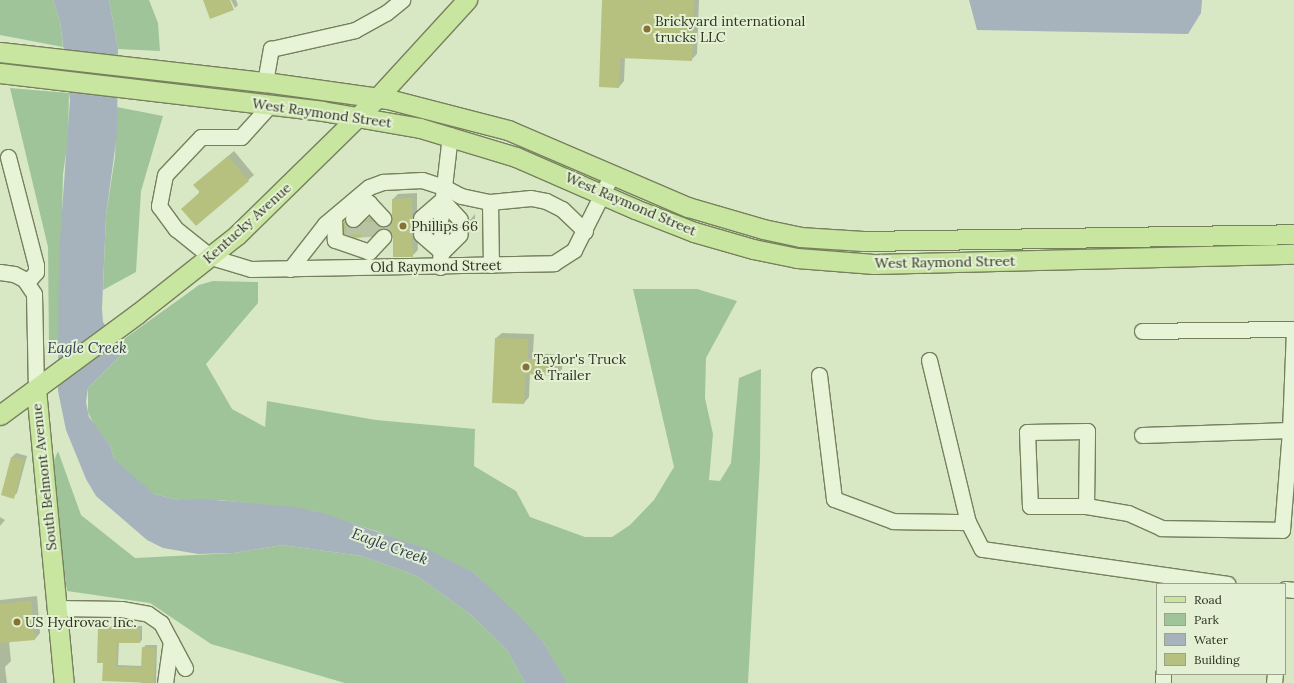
<!DOCTYPE html>
<style>
body{margin:0}
#map{position:relative;width:1294px;height:683px;overflow:hidden;background:#d8e8c5;font-family:Lora,serif}
div>[style]{position:absolute}
[style*='--x']{left:calc(var(--x)*1px);top:calc(var(--y)*1px);width:calc(var(--w)*1px);rotate:calc(var(--a)*1deg)}
.green>*{inset:0;background:#a0c49a}
.water>*{inset:0;background:#a6b2bc}
.shadow>*{inset:0;background:#0003}
.building>*{inset:0;background:#b7c17f}
.round{border-radius:50%}
.minor-tunnel>*{height:15px;margin-top:-7.5px;transform-origin:0;background:repeating-linear-gradient(90deg,#b6c4a4 0 15px,transparent 0 23px)}
.roads{filter:drop-shadow(1px 0 #77805d) drop-shadow(-1px 0 #77805d) drop-shadow(0 1px #77805d) drop-shadow(0 -1px #77805d)}
.minor>*{height:15px;margin:-7.5px;padding:0 7.5px;transform-origin:7.5px;border-radius:7.5px;background:#e7f4d7}
.major>*{height:19px;margin:-9.5px;padding:0 9.5px;transform-origin:9.5px;border-radius:9.5px;background:#c9e6a1}
.dots>*{width:11px;height:11px;translate:-50% -50%;box-sizing:border-box;border:2px solid #e3f0d3;border-radius:50%}
span{translate:-50% -50%;white-space:nowrap;text-align:center;line-height:1.15;-webkit-text-stroke:4px #e3f0d3;paint-order:stroke}
.poi-label{font-size:14px;color:#2e321f}
.left{translate:0 -50%;text-align:left}
.street-label{font-size:14px;color:#2e321f}
.water-label{font-size:15px;color:#303b50;font-style:italic}
.legend{position:absolute;left:1156px;top:583px;width:130px;height:92px;box-sizing:border-box;background:#e3f0d3;border:1px solid #9ba48b;margin:0;padding:5px 7px;list-style:none;font-size:12px;color:#2e321f}
.legend li{display:flex;align-items:center;gap:8px;height:20px}
.legend b{width:20px;border:1px solid #9ba48b}
</style>
<div id="map">
<div class="green">
<i style="clip-path:polygon(0 0,53px 0,60px 21px,63px 47px,0 35px)"></i>
<i style="clip-path:polygon(109px 0,149px 0,158px 23px,160px 51px,118px 49px)"></i>
<i style="clip-path:polygon(10px 88px,69px 93px,68px 141px,63px 174px,59px 343px,49px 349px,48px 247px)"></i>
<i style="clip-path:polygon(117px 107px,163px 116px,141px 191px,136px 272px,103px 290px,106px 215px,115px 157px)"></i>
<i style="clip-path:polygon(213px 281px,258px 282px,258px 303px,206px 364px,232px 409px,265px 427px,267px 401px,376px 420px,475px 429px,474px 466px,516px 491px,530px 517px,585px 537px,612px 537px,630px 525px,654px 500px,674px 467px,633px 289px,697px 289px,737px 301px,706px 358px,705px 398px,713px 434px,709px 480px,720px 481px,731px 463px,739px 378px,761px 369px,760px 460px,748px 683px,566px 683px,544px 643px,474px 573px,379px 532px,314px 511px,220px 500px,178px 500px,154px 494px,123px 473px,114px 459px,110px 445px,94px 425px,88px 412px,88px 388px,123px 353px,117px 344px,199px 285px)"></i>
<i style="clip-path:polygon(58px 451px,81px 515px,135px 558px,234px 553px,282px 545px,362px 556px,417px 576px,470px 614px,507px 650px,525px 683px,345px 683px,211px 644px,150px 603px,67px 591px,50px 470px)"></i>
</div>
<div class="water">
<i style="clip-path:polygon(53px 0,109px 0,118px 49px,117px 134px,106px 215px,102px 309px,103px 322px,123px 353px,88px 388px,86px 402px,89px 417px,110px 445px,114px 459px,154px 494px,178px 500px,204px 499px,295px 507px,323px 513px,429px 550px,474px 573px,518px 615px,544px 643px,567px 683px,525px 683px,507px 650px,470px 614px,417px 576px,362px 556px,282px 545px,234px 553px,198px 554px,163px 548px,147px 540px,96px 496px,86px 479px,66px 430px,58px 391px,59px 253px,70px 100px,60px 21px)"></i>
<i style="clip-path:polygon(969px 0,1202px 0,1201px 13px,1188px 34px,977px 30px)"></i>
</div>
<div class="shadow">
<i style="clip-path:polygon(231px 0,236px 0,238px 5px,235px 8px)"></i>
<i style="clip-path:polygon(603px 0,699px 0,697px 54px,691px 60px,625px 57px,624px 81px,619px 87px)"></i>
<i style="clip-path:polygon(234px 151px,254px 175px,196px 225px,200px 180px)"></i>
<i style="clip-path:polygon(417px 193px,417px 214px,422px 220px,417px 226px,418px 250px,412px 256px,386px 227px,345px 233px,345px 220px,350px 215px,357px 223px,366px 220px,373px 214px,387px 222px,392px 220px,393px 199px,398px 194px)"></i>
<i style="clip-path:polygon(475px 214px,475px 227px,470px 232px,470px 220px)"></i>
<i style="clip-path:polygon(438px 215px,442px 220px,432px 231px,431px 221px)"></i>
<i style="clip-path:polygon(455px 216px,460px 220px,450px 230px,447px 227px)"></i>
<i style="clip-path:polygon(502px 333px,534px 334px,533px 353px,563px 355px,562px 369px,557px 374px,530px 373px,529px 397px,524px 403px,496px 338px)"></i>
<i style="clip-path:polygon(16px 453px,27px 456px,17px 493px,13px 497px,12px 457px)"></i>
<i style="clip-path:polygon(0 517px,5px 520px,0 526px)"></i>
<i style="clip-path:polygon(37px 596px,40px 633px,35px 639px,9px 641px,11px 661px,5px 667px,7px 683px,0 683px,0 600px)"></i>
<i style="clip-path:polygon(102px 626px,142px 626px,142px 640px,140px 642px,119px 642px,118px 665px,142px 666px,143px 648px,146px 645px,157px 645px,156px 683px,142px 683px,104px 662px,99px 628px)"></i>
</div>
<div class="building">
<i style="clip-path:polygon(203px 0,230px 0,234px 10px,210px 19px)"></i>
<i style="clip-path:polygon(602px 0,694px 0,692px 61px,620px 58px,619px 88px,599px 87px)"></i>
<i style="clip-path:polygon(228px 156px,249px 181px,196px 226px,181px 209px,200px 192px,193px 185px)"></i>
<i style="clip-path:polygon(412px 198px,412px 220px,417px 226px,412px 233px,413px 257px,393px 257px,393px 237px,385px 228px,380px 229px,370px 237px,355px 238px,344px 234px,344px 220px,351px 228px,359px 226px,366px 219px,371px 219px,380px 226px,385px 227px,392px 220px,392px 199px)"></i>
<i style="clip-path:polygon(469px 219px,470px 219px,470px 233px,465px 226px)"></i>
<i style="clip-path:polygon(432px 220px,437px 226px,432px 232px,425px 226px)"></i>
<i class="round" style="left:446px;top:222px;width:8px;height:8px"></i>
<i style="clip-path:polygon(495px 338px,528px 339px,528px 359px,558px 360px,557px 376px,525px 374px,524px 404px,492px 403px)"></i>
<i style="clip-path:polygon(11px 457px,24px 460px,14px 499px,1px 495px)"></i>
<i style="clip-path:polygon(31px 601px,35px 640px,0 643px,0 604px)"></i>
<i style="clip-path:polygon(98px 628px,140px 629px,140px 643px,117px 643px,116px 667px,141px 668px,142px 647px,155px 648px,154px 683px,102px 681px,103px 663px,97px 663px)"></i>
</div>
<div class="minor-tunnel">
<i style="--x:383;--y:218;--w:19;--a:90"></i>
<i style="--x:353;--y:219;--w:19;--a:87"></i>
<i style="--x:432;--y:234;--w:16;--a:-90"></i>
<i style="--x:449;--y:234;--w:16;--a:-90"></i>
<i style="--x:369;--y:237;--w:18;--a:-90"></i>
</div>
<div class="roads">
<div class="minor">
<i style="--x:265;--y:82;--w:34;--a:-80"></i>
<i style="--x:271;--y:49;--w:86;--a:-12.7"></i>
<i style="--x:355;--y:30;--w:35;--a:-29"></i>
<i style="--x:386;--y:13;--w:21;--a:-39"></i>
<i style="--x:270;--y:105;--w:43;--a:132.2"></i>
<i style="--x:241;--y:137;--w:40;--a:180"></i>
<i style="--x:201;--y:137;--w:52;--a:133.5"></i>
<i style="--x:165;--y:175;--w:32;--a:101"></i>
<i style="--x:159;--y:206;--w:29;--a:54"></i>
<i style="--x:176;--y:229;--w:45;--a:38.7"></i>
<i style="--x:211;--y:257;--w:42;--a:16.7"></i>
<i style="--x:251;--y:269;--w:303;--a:-1.1"></i>
<i style="--x:554;--y:263;--w:24;--a:-33"></i>
<i style="--x:574;--y:250;--w:85;--a:-63.4"></i>
<i style="--x:450;--y:135;--w:52;--a:96.6"></i>
<i style="--x:444;--y:187;--w:19;--a:28"></i>
<i style="--x:461;--y:196;--w:30;--a:12"></i>
<i style="--x:490;--y:202;--w:63;--a:89.1"></i>
<i style="--x:8;--y:157;--w:112;--a:75.5"></i>
<i style="--x:36;--y:265;--w:7;--a:90"></i>
<i style="--x:36;--y:272;--w:13;--a:132"></i>
<i style="--x:442;--y:200;--w:26;--a:47"></i>
<i style="--x:490;--y:202;--w:41;--a:-5.6"></i>
<i style="--x:531;--y:198;--w:15;--a:11"></i>
<i style="--x:546;--y:201;--w:18;--a:27"></i>
<i style="--x:562;--y:209;--w:32;--a:44"></i>
<i style="--x:334;--y:217;--w:23;--a:88"></i>
<i style="--x:335;--y:240;--w:36;--a:19"></i>
<i style="--x:421;--y:218;--w:28;--a:-41"></i>
<i style="--x:353;--y:219;--w:23;--a:-45"></i>
<i style="--x:369;--y:203;--w:21;--a:47"></i>
<i style="--x:421;--y:234;--w:28;--a:41"></i>
<i style="--x:369;--y:252;--w:21;--a:-47"></i>
<i style="--x:442;--y:252;--w:25;--a:-45"></i>
<i style="--x:440;--y:267;--w:33;--a:-88"></i>
<i style="--x:290;--y:269;--w:57;--a:-52.1"></i>
<i style="--x:325;--y:224;--w:57;--a:-40.1"></i>
<i style="--x:369;--y:187;--w:15;--a:-20"></i>
<i style="--x:383;--y:182;--w:39;--a:-3"></i>
<i style="--x:422;--y:180;--w:23;--a:18"></i>
<i style="--x:444;--y:187;--w:31;--a:96"></i>
<i style="--x:0;--y:272;--w:14;--a:8"></i>
<i style="--x:14;--y:274;--w:11;--a:27"></i>
<i style="--x:24;--y:279;--w:18;--a:56"></i>
<i style="--x:34;--y:294;--w:95;--a:88.8"></i>
<i style="--x:1142;--y:331;--w:152;--a:-0.8"></i>
<i style="--x:929;--y:360;--w:167;--a:76.5"></i>
<i style="--x:968;--y:522;--w:30;--a:63"></i>
<i style="--x:982;--y:549;--w:248;--a:8.1"></i>
<i style="--x:819;--y:375;--w:125;--a:83.1"></i>
<i style="--x:834;--y:499;--w:63;--a:20.4"></i>
<i style="--x:893;--y:521;--w:75;--a:0.8"></i>
<i style="--x:1142;--y:435;--w:148;--a:-1.9"></i>
<i style="--x:1290;--y:430;--w:101;--a:-87.7"></i>
<i style="--x:1086;--y:506;--w:75;--a:-89.2"></i>
<i style="--x:1087;--y:431;--w:60;--a:179"></i>
<i style="--x:1027;--y:432;--w:74;--a:87.7"></i>
<i style="--x:1030;--y:506;--w:56;--a:0"></i>
<i style="--x:1086;--y:506;--w:43;--a:9.5"></i>
<i style="--x:1128;--y:513;--w:36;--a:24"></i>
<i style="--x:1161;--y:528;--w:121;--a:0.9"></i>
<i style="--x:1282;--y:530;--w:100;--a:-85.4"></i>
<i style="--x:1285;--y:589;--w:9;--a:6"></i>
<i style="--x:58;--y:608;--w:63;--a:0.9"></i>
<i style="--x:121;--y:609;--w:27;--a:10"></i>
<i style="--x:148;--y:614;--w:16;--a:35"></i>
<i style="--x:161;--y:623;--w:51;--a:61.9"></i>
<i style="--x:165;--y:683;--w:42;--a:-81.9"></i>
<i style="--x:1163;--y:683;--w:9;--a:-90"></i>
<i style="--x:1274;--y:683;--w:9;--a:-84"></i>
</div>
<div class="major">
<i style="--x:0;--y:52;--w:267;--a:6.5"></i>
<i style="--x:265;--y:82;--w:124;--a:7.9"></i>
<i style="--x:388;--y:99;--w:124;--a:14.5"></i>
<i style="--x:508;--y:130;--w:196;--a:23.2"></i>
<i style="--x:688;--y:207;--w:78;--a:16.3"></i>
<i style="--x:763;--y:229;--w:38;--a:12"></i>
<i style="--x:800;--y:237;--w:63;--a:3.6"></i>
<i style="--x:863;--y:241;--w:431;--a:-0.9"></i>
<i style="--x:0;--y:73;--w:324;--a:6.7"></i>
<i style="--x:322;--y:111;--w:99;--a:9.8"></i>
<i style="--x:420;--y:128;--w:100;--a:16.8"></i>
<i style="--x:516;--y:157;--w:130;--a:23.6"></i>
<i style="--x:635;--y:209;--w:63;--a:21.3"></i>
<i style="--x:694;--y:232;--w:61;--a:16.1"></i>
<i style="--x:753;--y:249;--w:45;--a:11.6"></i>
<i style="--x:797;--y:258;--w:77;--a:4.5"></i>
<i style="--x:874;--y:264;--w:420;--a:-1.4"></i>
<i style="--x:36;--y:389;--w:295;--a:84.6"></i>
<i style="--x:0;--y:415;--w:170;--a:-36.4"></i>
<i style="--x:137;--y:314;--w:127;--a:-38.3"></i>
<i style="--x:237;--y:235;--w:197;--a:-44.4"></i>
<i style="--x:378;--y:97;--w:132;--a:-47.5"></i>
</div>
</div>
<div class="dots">
<i style="left:647px;top:29px;background:#877135"></i>
<i style="left:403px;top:226px;background:#877135"></i>
<i style="left:526px;top:367px;background:#877135"></i>
<i style="left:17px;top:622px;background:#877135"></i>
</div>
<div class="poi-label">
<span class="left" style="left:655px;top:29px">Brickyard international<br>trucks LLC</span>
<span class="left" style="left:411px;top:226px">Phillips 66</span>
<span class="left" style="left:534px;top:367px">Taylor's Truck<br>&amp; Trailer</span>
<span class="left" style="left:25px;top:622px">US Hydrovac Inc.</span>
</div>
<div class="street-label">
<span style="left:322px;top:113px;rotate:8deg">West Raymond Street</span>
<span style="left:631px;top:204px;rotate:23deg">West Raymond Street</span>
<span style="left:247px;top:223px;rotate:-42deg">Kentucky Avenue</span>
<span style="left:945px;top:262px;rotate:-1deg">West Raymond Street</span>
<span style="left:436px;top:266px;rotate:-1deg">Old Raymond Street</span>
<span style="left:44px;top:477px;rotate:-96deg">South Belmont Avenue</span>
</div>
<div class="water-label">
<span style="left:87px;top:348px">Eagle Creek</span>
<span style="left:390px;top:546px;rotate:20deg">Eagle Creek</span>
</div>
<ul class="legend">
<li><b style="height:5px;background:#c9e6a1"></b>Road</li>
<li><b style="height:11px;background:#a0c49a"></b>Park</li>
<li><b style="height:11px;background:#a6b2bc"></b>Water</li>
<li><b style="height:11px;background:#b7c17f"></b>Building</li>
</ul>
</div>
